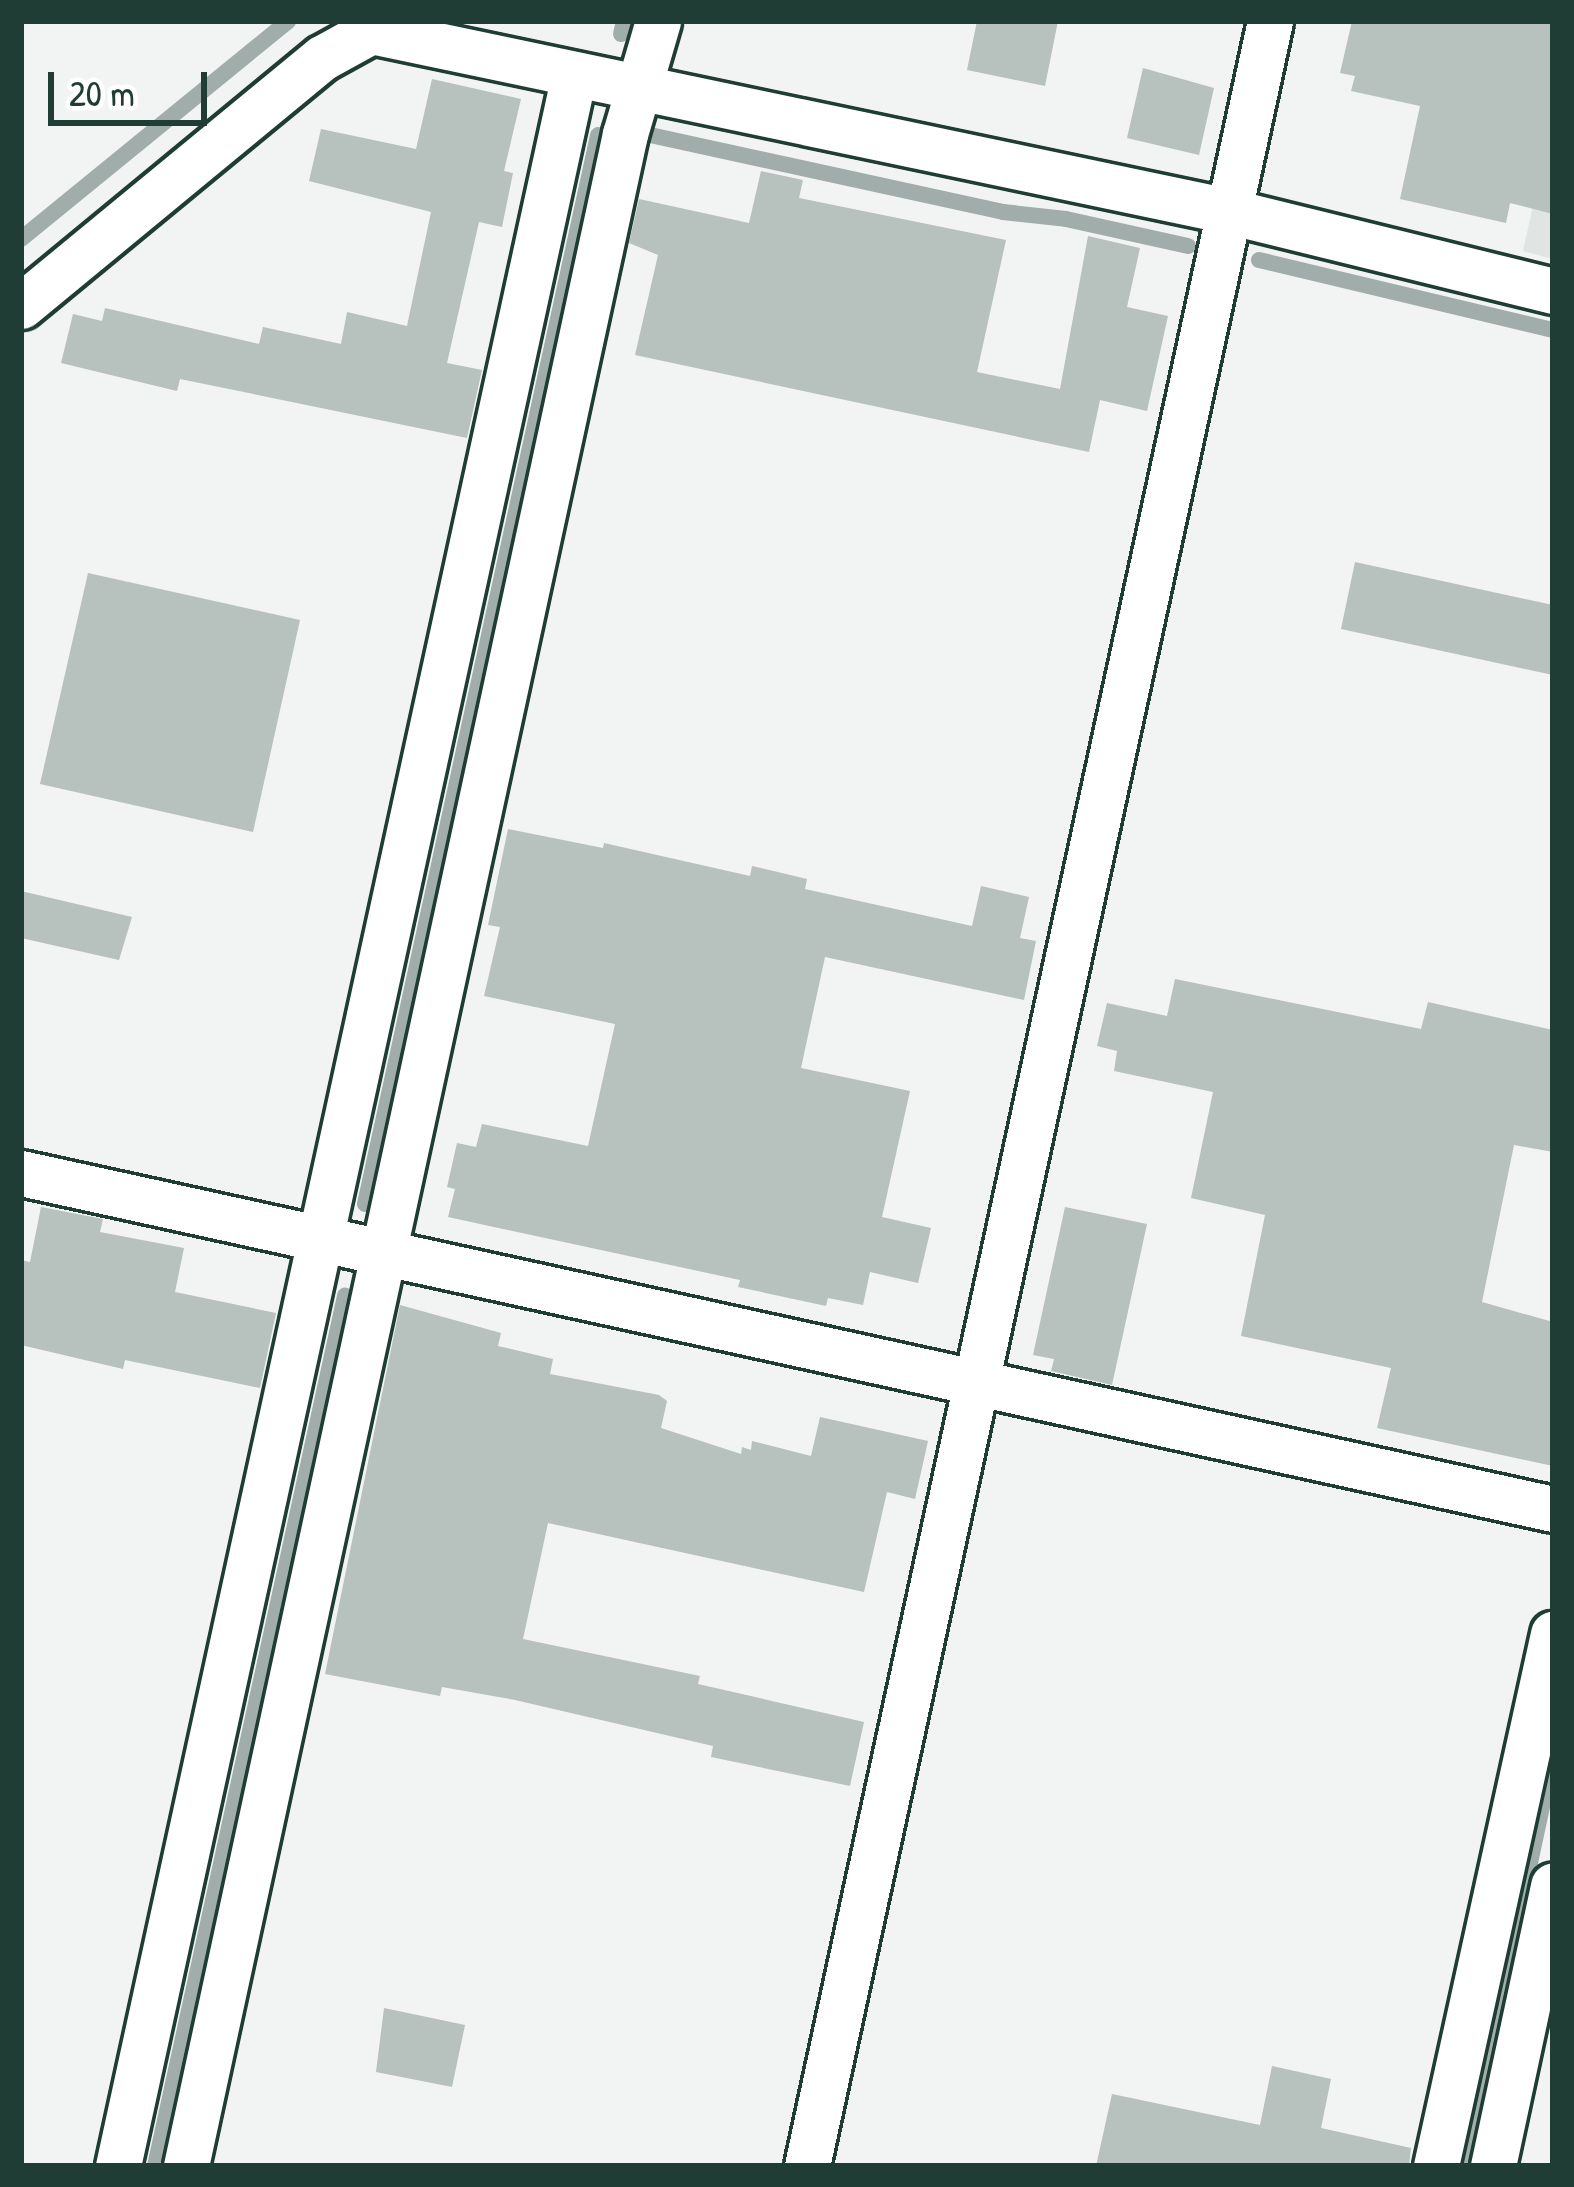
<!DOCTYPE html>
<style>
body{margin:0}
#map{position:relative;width:1574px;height:2187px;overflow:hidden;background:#f2f3f3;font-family:"Patrick Hand",sans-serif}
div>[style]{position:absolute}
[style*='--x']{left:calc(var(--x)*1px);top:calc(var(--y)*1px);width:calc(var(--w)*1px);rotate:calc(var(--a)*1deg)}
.built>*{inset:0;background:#e0e4e3}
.stream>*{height:16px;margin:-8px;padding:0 8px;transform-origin:8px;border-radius:8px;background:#a1adaa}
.building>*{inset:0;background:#b7c1bd}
.roads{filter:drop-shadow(3px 0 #1f3d34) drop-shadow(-3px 0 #1f3d34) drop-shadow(0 3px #1f3d34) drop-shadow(0 -3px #1f3d34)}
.street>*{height:45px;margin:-22.5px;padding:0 22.5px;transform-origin:22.5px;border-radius:22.5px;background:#fff}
span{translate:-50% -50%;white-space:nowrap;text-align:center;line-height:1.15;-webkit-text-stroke:10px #fff;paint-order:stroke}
.frame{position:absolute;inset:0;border:24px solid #1f3d34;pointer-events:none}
.scale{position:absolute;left:48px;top:72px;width:159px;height:54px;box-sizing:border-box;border:6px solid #1f3d34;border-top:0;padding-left:15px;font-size:36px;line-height:42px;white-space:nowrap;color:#1f3d34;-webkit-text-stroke:9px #fff;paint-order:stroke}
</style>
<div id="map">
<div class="built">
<i style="clip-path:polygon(1553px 117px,1553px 259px,1523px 251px)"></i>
</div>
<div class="stream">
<i style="--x:621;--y:34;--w:13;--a:-77"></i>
<i style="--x:641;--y:133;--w:371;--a:12.3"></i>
<i style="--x:1003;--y:212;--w:63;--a:6.3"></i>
<i style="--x:1066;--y:219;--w:125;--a:12.5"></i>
<i style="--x:21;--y:239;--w:345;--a:-39.2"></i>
<i style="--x:1259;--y:260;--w:302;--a:13.4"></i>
<i style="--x:365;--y:1204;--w:1094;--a:-77.7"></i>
<i style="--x:155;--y:2166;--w:891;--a:-77.68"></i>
<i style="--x:1465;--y:2166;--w:420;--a:-77.9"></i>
</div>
<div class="building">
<i style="clip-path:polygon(977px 21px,1058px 21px,1045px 86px,967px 70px)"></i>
<i style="clip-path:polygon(1352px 21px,1553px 21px,1553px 214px,1510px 203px,1506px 223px,1400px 199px,1420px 106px,1351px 91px,1355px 76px,1340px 73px)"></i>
<i style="clip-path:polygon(1143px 68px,1214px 88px,1199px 155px,1127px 138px)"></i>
<i style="clip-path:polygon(432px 79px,521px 99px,504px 171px,513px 173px,502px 227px,479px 222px,447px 363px,482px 370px,467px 438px,180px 379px,177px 391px,61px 363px,73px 314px,102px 321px,105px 308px,259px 344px,263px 327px,341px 344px,347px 312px,407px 326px,431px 212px,309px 181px,321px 129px,416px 149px)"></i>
<i style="clip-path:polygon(761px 171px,803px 180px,799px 198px,1006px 240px,977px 372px,1060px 389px,1088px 236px,1140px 248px,1127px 307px,1168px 316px,1147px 411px,1100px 400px,1089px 452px,635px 355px,658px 255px,629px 243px,639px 199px,749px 223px)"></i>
<i style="clip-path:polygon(1355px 562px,1553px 605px,1553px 675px,1341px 629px)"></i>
<i style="clip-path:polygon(88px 573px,300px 620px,253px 832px,40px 784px)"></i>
<i style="clip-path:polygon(508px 829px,603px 848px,604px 843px,750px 876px,752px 866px,807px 879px,805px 889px,972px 926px,981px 886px,1029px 897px,1020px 938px,1036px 941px,1024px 1000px,825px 957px,801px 1068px,910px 1091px,882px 1217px,931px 1228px,918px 1283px,870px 1272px,863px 1305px,828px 1298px,826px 1306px,738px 1287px,740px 1280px,448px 1217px,455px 1189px,447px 1187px,457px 1143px,476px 1147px,482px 1124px,588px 1146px,615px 1024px,484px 996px,500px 927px,488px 925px)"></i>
<i style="clip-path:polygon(21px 891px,132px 917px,119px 960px,21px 938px)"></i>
<i style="clip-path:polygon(1175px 979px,1421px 1029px,1428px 1002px,1553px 1030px,1553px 1152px,1514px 1145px,1482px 1302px,1553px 1322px,1553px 1466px,1377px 1428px,1391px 1368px,1241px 1336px,1265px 1215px,1191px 1198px,1213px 1092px,1114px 1071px,1117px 1051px,1097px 1046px,1107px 1003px,1167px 1016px)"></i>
<i style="clip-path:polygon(41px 1207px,103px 1219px,100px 1232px,184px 1248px,175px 1292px,276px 1313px,260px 1388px,125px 1360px,123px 1369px,21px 1345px,21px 1260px,30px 1262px)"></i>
<i style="clip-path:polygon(1065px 1207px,1147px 1224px,1112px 1385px,1051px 1371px,1054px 1359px,1033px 1355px)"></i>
<i style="clip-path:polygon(400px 1305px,501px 1333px,498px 1346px,553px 1359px,550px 1374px,659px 1395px,667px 1401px,661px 1428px,741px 1454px,742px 1447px,751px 1450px,752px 1441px,811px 1456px,820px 1417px,928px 1441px,915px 1499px,887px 1492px,864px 1592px,548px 1523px,523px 1639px,700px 1676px,698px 1684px,864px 1722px,850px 1786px,711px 1757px,713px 1746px,515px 1700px,442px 1687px,440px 1696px,325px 1674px)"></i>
<i style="clip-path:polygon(384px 2008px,465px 2025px,452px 2087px,376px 2072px)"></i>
<i style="clip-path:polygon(1272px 2066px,1331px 2079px,1321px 2128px,1411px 2148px,1409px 2166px,1096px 2166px,1112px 2094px,1260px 2125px)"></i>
</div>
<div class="roads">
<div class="street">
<i style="--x:21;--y:306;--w:390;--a:-39.5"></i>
<i style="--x:322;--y:58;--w:56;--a:-28.9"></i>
<i style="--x:371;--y:31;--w:876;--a:11.86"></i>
<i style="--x:1228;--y:211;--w:335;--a:13.8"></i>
<i style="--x:21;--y:1173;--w:1568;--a:12.37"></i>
<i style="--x:118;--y:2166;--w:2141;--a:-77.7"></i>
<i style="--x:186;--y:2166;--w:2079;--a:-77.81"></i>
<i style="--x:625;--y:134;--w:118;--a:-73.7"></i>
<i style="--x:807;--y:2166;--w:2194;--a:-77.82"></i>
<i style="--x:1436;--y:2166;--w:545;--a:-77.6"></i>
<i style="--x:1493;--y:2166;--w:287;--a:-77.9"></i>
</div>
</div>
<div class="frame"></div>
<div class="scale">20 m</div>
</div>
